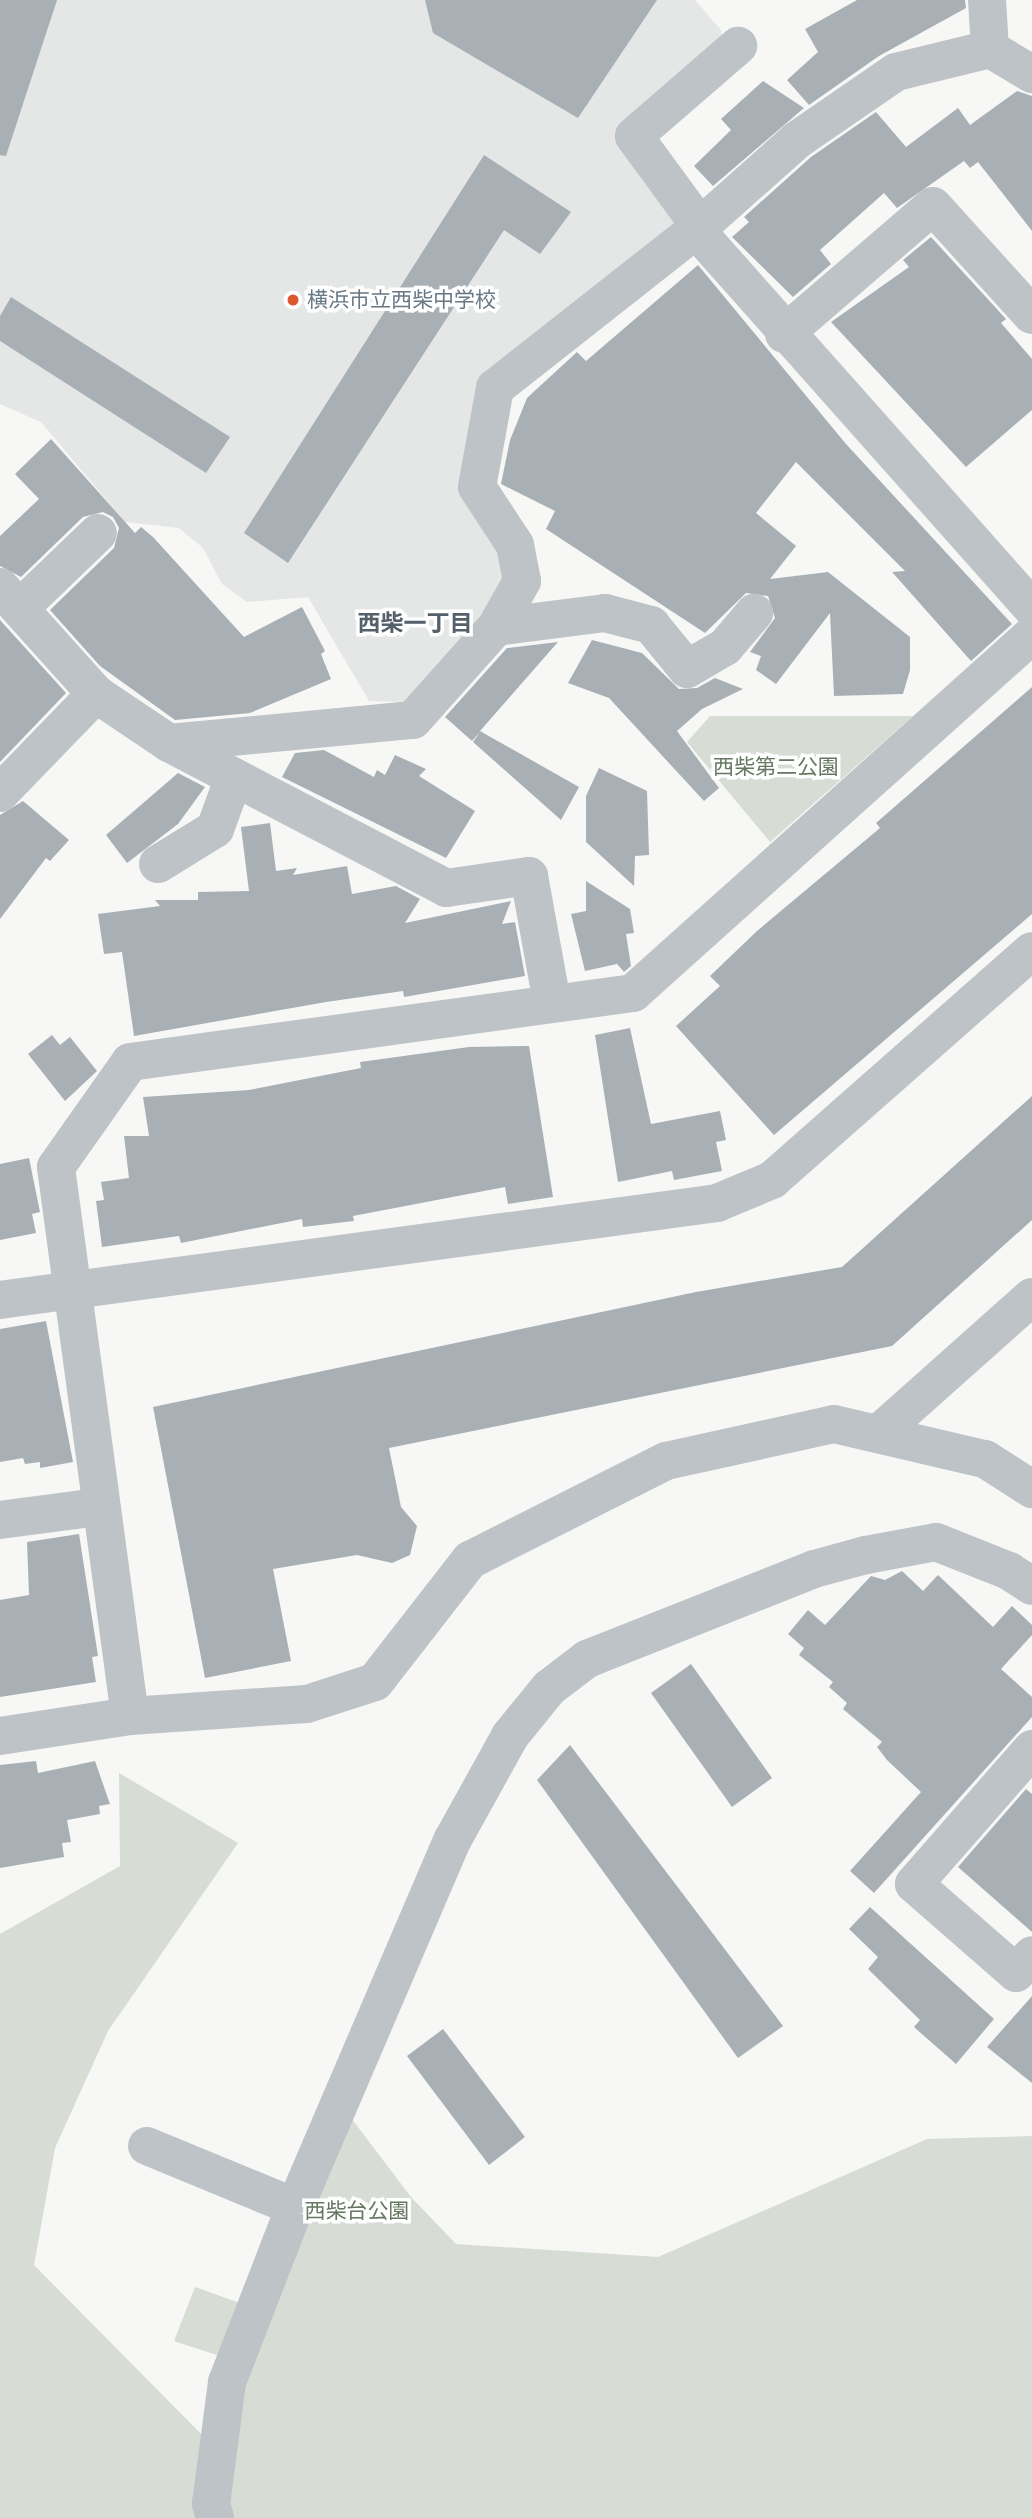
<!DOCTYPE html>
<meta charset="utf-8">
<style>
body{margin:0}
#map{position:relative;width:1032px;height:2518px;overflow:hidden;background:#f7f7f5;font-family:"Work Sans","Noto Sans JP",sans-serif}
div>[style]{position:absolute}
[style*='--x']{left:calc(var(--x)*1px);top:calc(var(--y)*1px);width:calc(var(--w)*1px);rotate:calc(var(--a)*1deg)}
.built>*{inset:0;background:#e5e6e6}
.green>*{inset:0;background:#d7dcd4}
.building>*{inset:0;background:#a8b0b6}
.minor>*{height:38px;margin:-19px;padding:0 19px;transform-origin:19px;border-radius:19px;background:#bec3c7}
.dots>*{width:19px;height:19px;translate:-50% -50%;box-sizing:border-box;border:4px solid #fff;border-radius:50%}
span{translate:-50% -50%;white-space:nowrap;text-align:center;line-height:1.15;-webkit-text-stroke:7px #fff;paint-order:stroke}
.poi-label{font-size:21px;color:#687885}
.left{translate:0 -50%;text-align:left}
.park-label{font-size:21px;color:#667762}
.neighbourhood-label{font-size:23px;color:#55616a;font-weight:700}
</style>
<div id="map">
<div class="built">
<i style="clip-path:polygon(0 0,695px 0,721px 30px,722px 47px,616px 136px,681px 222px,490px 378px,465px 486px,512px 574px,413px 702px,369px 701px,308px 597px,247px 602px,222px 584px,203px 548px,179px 528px,125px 522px,41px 422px,0 404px)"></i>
</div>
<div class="green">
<i style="clip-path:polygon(710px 716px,913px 716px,770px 842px,687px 742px)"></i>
<i style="clip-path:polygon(119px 1773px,238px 1843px,108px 2031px,55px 2148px,34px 2265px,211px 2444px,238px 2362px,174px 2341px,195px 2287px,257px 2309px,345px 2110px,411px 2197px,456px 2244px,658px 2257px,927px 2139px,1032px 2136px,1032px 2518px,0 2518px,0 1934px,120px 1866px)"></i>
</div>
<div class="building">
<i style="clip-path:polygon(0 0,57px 0,6px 156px,0 155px)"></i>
<i style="clip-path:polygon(425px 0,657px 0,578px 118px,433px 33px)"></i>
<i style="clip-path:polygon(857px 0,965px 0,966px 8px,879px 56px,809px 105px,787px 80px,818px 52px,805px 29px)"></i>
<i style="clip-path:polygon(763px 81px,804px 108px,713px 186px,694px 166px,731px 130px,721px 119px)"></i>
<i style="clip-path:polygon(1017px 91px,1032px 96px,1032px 231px,978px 162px,970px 168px,964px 161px,897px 208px,884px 193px,820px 250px,831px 264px,793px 297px,732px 237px,749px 222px,744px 217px,811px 157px,876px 112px,906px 147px,958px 108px,970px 125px)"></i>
<i style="clip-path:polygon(484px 155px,571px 212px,540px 254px,504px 230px,288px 563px,244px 533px)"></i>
<i style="clip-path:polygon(931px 237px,1006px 319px,1001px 323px,1032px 359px,1032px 410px,966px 467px,831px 322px,909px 267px,903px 260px)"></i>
<i style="clip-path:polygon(698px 265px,846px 444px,1012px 624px,971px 661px,892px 572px,905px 571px,796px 462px,756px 513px,796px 546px,770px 579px,828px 572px,910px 637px,910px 670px,903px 694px,834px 696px,830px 613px,776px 684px,756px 670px,761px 656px,750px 652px,775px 618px,768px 596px,746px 593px,705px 633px,546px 529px,555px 511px,501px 484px,510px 440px,527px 398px,577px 352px,586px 361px)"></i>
<i style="clip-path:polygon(11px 297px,230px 437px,206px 473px,0 341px,0 316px)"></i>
<i style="clip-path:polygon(51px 439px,135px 533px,141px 527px,153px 537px,244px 637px,302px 607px,325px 651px,321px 654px,331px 679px,250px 713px,175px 720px,100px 666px,50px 610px,114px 548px,119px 528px,113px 517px,103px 512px,83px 517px,21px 577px,0 566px,0 536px,39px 499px,15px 474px)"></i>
<i style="clip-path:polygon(0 620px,66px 693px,0 762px)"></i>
<i style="clip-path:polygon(592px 640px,642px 653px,679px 689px,697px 688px,715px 678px,743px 689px,702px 709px,677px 731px,719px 788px,704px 801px,609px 698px,568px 683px)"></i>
<i style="clip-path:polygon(558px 642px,480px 731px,579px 787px,561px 820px,473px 742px,480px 732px,472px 741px,445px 717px,507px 648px)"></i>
<i style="clip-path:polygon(1032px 687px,1032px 914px,774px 1135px,676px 1026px,720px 986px,710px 976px,757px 931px,880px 828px,876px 823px)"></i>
<i style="clip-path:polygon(324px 750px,374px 777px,377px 770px,385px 775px,395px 755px,426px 769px,419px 776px,475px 811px,446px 858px,282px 777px,295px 753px)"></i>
<i style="clip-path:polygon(599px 768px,647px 791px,649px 855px,635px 856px,634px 886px,586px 842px,586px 796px)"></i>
<i style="clip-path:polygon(178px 773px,205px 787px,178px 824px,127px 863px,106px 835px)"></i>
<i style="clip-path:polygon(23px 801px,69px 840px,50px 861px,46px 858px,0 919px,0 815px)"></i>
<i style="clip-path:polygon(270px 823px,276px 871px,297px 868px,293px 875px,347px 866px,352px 894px,396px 886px,420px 899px,405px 923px,511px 901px,502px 924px,515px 922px,525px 976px,404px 997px,403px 991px,326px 1002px,134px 1036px,122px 952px,104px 954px,98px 914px,160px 906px,155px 900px,198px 900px,198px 892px,249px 891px,241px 827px)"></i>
<i style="clip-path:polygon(586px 881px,630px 909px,634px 933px,626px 934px,631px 966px,624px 972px,617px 964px,585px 971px,571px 914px,586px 911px)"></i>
<i style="clip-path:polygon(630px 1028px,651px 1124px,720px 1111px,726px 1140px,716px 1142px,722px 1171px,674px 1180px,672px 1171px,618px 1182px,595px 1035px)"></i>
<i style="clip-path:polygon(52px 1035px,60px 1045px,70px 1037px,97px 1071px,65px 1101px,28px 1054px)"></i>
<i style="clip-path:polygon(529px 1046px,553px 1197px,508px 1204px,505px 1187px,353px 1216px,354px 1221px,303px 1227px,302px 1219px,181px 1243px,179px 1236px,102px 1247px,96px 1201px,104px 1200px,101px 1182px,129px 1178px,124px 1136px,149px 1136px,143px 1097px,249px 1090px,361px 1068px,360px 1062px,469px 1047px)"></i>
<i style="clip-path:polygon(1032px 1096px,1032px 1220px,892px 1346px,389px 1448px,401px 1507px,417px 1526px,410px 1555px,392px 1563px,357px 1555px,273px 1569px,291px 1661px,205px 1678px,153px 1407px,696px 1292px,842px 1267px)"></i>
<i style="clip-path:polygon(29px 1158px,40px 1212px,32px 1214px,36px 1233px,0 1240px,0 1164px)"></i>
<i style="clip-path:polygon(46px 1321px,73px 1462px,40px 1468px,40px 1462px,25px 1464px,23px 1458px,0 1462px,0 1329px)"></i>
<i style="clip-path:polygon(79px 1534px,98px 1656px,92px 1657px,96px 1682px,0 1697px,0 1600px,29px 1595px,27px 1542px)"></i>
<i style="clip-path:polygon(902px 1571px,923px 1591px,938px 1575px,993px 1627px,1012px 1606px,1032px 1625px,1032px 1635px,1001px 1669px,1032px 1697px,1032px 1717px,874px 1893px,850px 1871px,921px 1792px,887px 1760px,877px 1747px,882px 1742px,843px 1709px,847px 1703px,829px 1687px,833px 1682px,799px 1655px,804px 1648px,788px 1634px,808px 1610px,825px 1625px,871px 1576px,885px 1580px)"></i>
<i style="clip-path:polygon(691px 1664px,772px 1778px,732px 1807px,651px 1693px)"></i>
<i style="clip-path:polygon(570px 1745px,783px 2026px,738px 2058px,537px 1780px)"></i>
<i style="clip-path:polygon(36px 1761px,38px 1773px,95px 1761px,110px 1804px,99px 1806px,100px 1814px,67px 1820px,71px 1842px,62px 1843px,64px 1857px,0 1868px,0 1765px)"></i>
<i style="clip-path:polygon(1026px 1789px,1032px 1794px,1032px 1932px,958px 1867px)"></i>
<i style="clip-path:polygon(870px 1907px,994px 2019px,956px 2064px,914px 2027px,920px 2020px,868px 1969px,878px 1957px,849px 1929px)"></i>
<i style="clip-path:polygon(1032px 1996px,1032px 2083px,987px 2047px)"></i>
<i style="clip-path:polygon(443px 2029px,525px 2137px,489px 2165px,407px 2056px)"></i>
</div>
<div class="minor">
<i style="--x:990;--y:49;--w:49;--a:30.8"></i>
<i style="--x:702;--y:229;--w:115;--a:-126.2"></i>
<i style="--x:634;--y:136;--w:138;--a:-40.9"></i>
<i style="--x:696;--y:230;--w:135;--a:-41.7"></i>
<i style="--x:797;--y:140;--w:120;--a:-34.5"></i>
<i style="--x:896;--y:72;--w:97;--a:-13.7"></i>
<i style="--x:990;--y:49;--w:49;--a:-93.5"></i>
<i style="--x:784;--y:334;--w:196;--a:-40.7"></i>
<i style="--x:933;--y:206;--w:147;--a:47.8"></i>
<i style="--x:0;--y:587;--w:144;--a:48.1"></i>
<i style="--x:96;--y:694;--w:88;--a:33.9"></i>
<i style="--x:169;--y:743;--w:313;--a:27.6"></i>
<i style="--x:446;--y:888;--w:84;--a:-8.2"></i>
<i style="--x:529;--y:876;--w:129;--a:79.7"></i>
<i style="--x:20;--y:608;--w:108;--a:-43.9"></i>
<i style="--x:496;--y:627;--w:110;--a:-7.3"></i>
<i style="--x:605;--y:613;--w:48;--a:14.6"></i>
<i style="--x:651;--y:625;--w:57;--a:50.7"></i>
<i style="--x:687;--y:669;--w:44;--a:-30.1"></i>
<i style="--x:725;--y:647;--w:45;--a:-49.5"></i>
<i style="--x:169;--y:743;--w:245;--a:-5.4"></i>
<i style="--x:413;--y:720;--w:125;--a:-48.3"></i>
<i style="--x:496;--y:627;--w:53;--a:-60.5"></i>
<i style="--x:522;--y:581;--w:37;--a:-101"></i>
<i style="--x:515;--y:545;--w:69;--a:-123.2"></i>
<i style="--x:477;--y:487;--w:101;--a:-79.7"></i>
<i style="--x:495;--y:388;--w:256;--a:-38.2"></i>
<i style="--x:696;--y:230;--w:506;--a:48.37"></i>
<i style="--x:0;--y:793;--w:138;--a:-45.9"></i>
<i style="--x:158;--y:864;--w:67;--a:-31.6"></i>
<i style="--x:215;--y:829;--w:55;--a:-69.9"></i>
<i style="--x:0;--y:1300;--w:724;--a:-7.7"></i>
<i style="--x:717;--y:1203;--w:60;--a:-22.7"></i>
<i style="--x:772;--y:1180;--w:346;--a:-41.4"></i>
<i style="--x:878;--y:1434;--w:206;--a:-41.7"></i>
<i style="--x:0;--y:1520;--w:100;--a:-7.5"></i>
<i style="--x:130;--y:1716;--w:554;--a:-97.68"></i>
<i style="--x:56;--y:1167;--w:128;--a:-54.8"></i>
<i style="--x:130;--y:1062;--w:508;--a:-7.81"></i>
<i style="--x:633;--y:993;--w:536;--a:-41.9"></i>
<i style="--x:0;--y:1736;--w:132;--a:-8.7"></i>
<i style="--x:130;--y:1716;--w:177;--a:-3.9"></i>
<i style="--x:307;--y:1704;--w:71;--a:-17.9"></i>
<i style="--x:375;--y:1682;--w:155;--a:-52.1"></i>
<i style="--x:470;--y:1560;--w:220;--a:-26.8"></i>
<i style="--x:666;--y:1461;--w:172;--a:-12.4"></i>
<i style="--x:834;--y:1424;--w:155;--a:13.1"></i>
<i style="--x:985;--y:1459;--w:56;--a:32.6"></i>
<i style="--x:1032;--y:1749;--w:179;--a:131.2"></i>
<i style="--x:914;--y:1884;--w:135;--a:41.1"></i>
<i style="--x:1016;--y:1973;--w:24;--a:-48"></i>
<i style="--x:147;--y:2146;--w:160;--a:22.4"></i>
<i style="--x:215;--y:2518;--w:15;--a:-106"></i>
<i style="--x:211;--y:2504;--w:123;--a:-82.5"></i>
<i style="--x:227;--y:2382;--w:188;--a:-68.8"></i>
<i style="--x:295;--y:2207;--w:400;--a:-66.8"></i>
<i style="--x:453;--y:1839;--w:118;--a:-61"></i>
<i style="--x:510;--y:1736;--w:62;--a:-50.9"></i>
<i style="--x:549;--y:1688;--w:48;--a:-37.3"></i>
<i style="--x:587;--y:1659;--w:244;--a:-21.6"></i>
<i style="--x:814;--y:1569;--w:54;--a:-15.1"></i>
<i style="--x:866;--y:1555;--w:71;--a:-10.5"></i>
<i style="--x:936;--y:1542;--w:79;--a:21.7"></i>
<i style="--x:1009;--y:1571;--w:27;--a:33"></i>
</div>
<div class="dots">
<i style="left:293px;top:300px;background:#dd582f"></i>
</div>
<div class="poi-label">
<span class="left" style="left:307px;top:300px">横浜市立西柴中学校</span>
</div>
<div class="park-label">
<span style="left:776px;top:767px">西柴第二公園</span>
<span style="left:357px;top:2211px">西柴台公園</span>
</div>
<div class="neighbourhood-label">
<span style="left:415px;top:624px">西柴一丁目</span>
</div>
</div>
